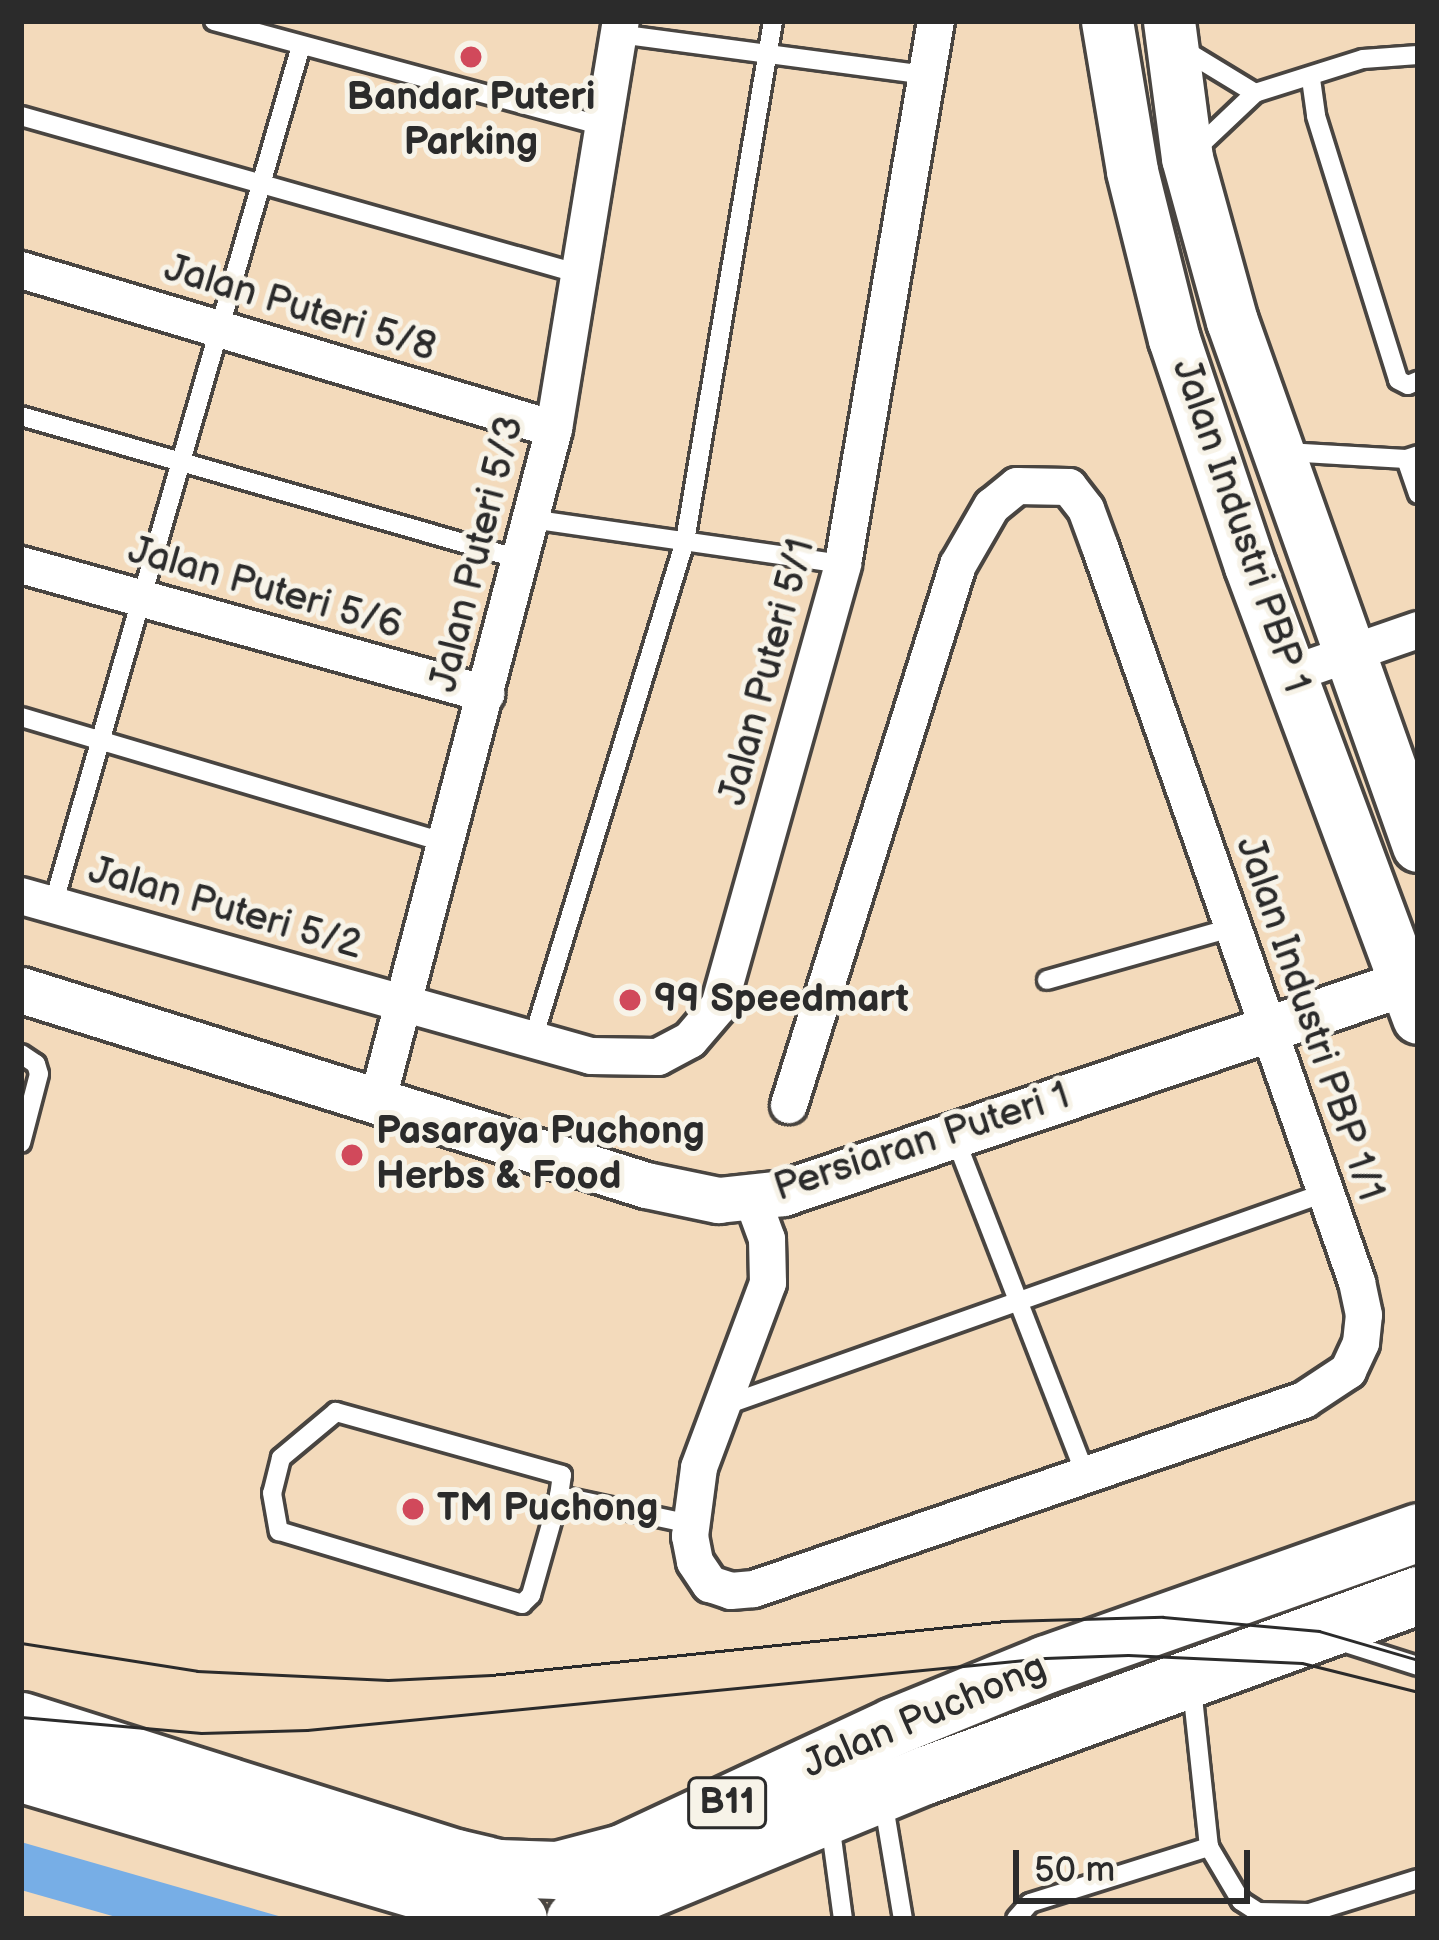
<!DOCTYPE html>
<style>
body{margin:0}
#map{position:relative;width:1439px;height:1940px;overflow:hidden;background:#f3dabb;font-family:"Balsamiq Sans",sans-serif}
div>[style]{position:absolute}
[style*='--x']{left:calc(var(--x)*1px);top:calc(var(--y)*1px);width:calc(var(--w)*1px);rotate:calc(var(--a)*1deg)}
.water>*{inset:0;background:#77aee6}
.roads{filter:drop-shadow(3px 0 #494541) drop-shadow(-3px 0 #494541) drop-shadow(0 3px #494541) drop-shadow(0 -3px #494541)}
.service>*{height:18px;margin:-9px;padding:0 9px;transform-origin:9px;border-radius:9px;background:#fff}
.minor>*{height:36px;margin:-18px;padding:0 18px;transform-origin:18px;border-radius:18px;background:#fff}
.tertiary>*{height:45px;margin:-22.5px;padding:0 22.5px;transform-origin:22.5px;border-radius:22.5px;background:#fff}
.secondary>*{height:51px;margin:-25.5px;padding:0 25.5px;transform-origin:25.5px;border-radius:25.5px;background:#fff}
.primary>*{height:57px;margin:-28.5px;padding:0 28.5px;transform-origin:28.5px;border-radius:28.5px;background:#fff}
.tram>*{height:3px;margin:-1.5px;padding:0 1.5px;transform-origin:1.5px;border-radius:1.5px;background:#2b2b2b}
.dots>*{width:33px;height:33px;translate:-50% -50%;box-sizing:border-box;border:6px solid #f7f3e8;border-radius:50%}
span{translate:-50% -50%;white-space:nowrap;text-align:center;line-height:1.15;-webkit-text-stroke:10px #f7f3e8;paint-order:stroke}
.shield-label span{padding:3px 9px;background:#f7f3e8;border:3px solid;border-radius:9px;-webkit-text-stroke-width:0}
.shield-label{font-size:36px;color:#2b2b2b;font-weight:700}
.poi-label{font-size:39px;color:#2b2b2b;font-weight:700}
.left{translate:0 -50%;text-align:left}
.street-label{font-size:39px;color:#2b2b2b}
.frame{position:absolute;inset:0;border:24px solid #2b2b2b;pointer-events:none}
.scale{position:absolute;left:1013px;top:1850px;width:237px;height:54px;box-sizing:border-box;border:6px solid #2b2b2b;border-top:0;padding-left:15px;font-size:36px;line-height:42px;white-space:nowrap;color:#2b2b2b;-webkit-text-stroke:9px #f7f3e8;paint-order:stroke}
</style>
<div id="map">
<div class="water">
<i style="clip-path:polygon(21px 1842px,289px 1919px,123px 1919px,21px 1890px)"></i>
</div>
<div class="roads">
<div class="service">
<i style="--x:214;--y:21;--w:406;--a:15.1"></i>
<i style="--x:619;--y:34;--w:311;--a:7.6"></i>
<i style="--x:1181;--y:48;--w:87;--a:31.3"></i>
<i style="--x:1311;--y:79;--w:37;--a:82"></i>
<i style="--x:1316;--y:116;--w:276;--a:72.7"></i>
<i style="--x:1398;--y:380;--w:11;--a:27"></i>
<i style="--x:1408;--y:385;--w:11;--a:-22"></i>
<i style="--x:21;--y:116;--w:581;--a:15.78"></i>
<i style="--x:1195;--y:150;--w:83;--a:-43.5"></i>
<i style="--x:1255;--y:93;--w:113;--a:-17.5"></i>
<i style="--x:1363;--y:59;--w:55;--a:-4.2"></i>
<i style="--x:21;--y:416;--w:518;--a:16.02"></i>
<i style="--x:1286;--y:452;--w:120;--a:3.3"></i>
<i style="--x:1406;--y:459;--w:13;--a:-18"></i>
<i style="--x:1406;--y:459;--w:37;--a:71"></i>
<i style="--x:530;--y:519;--w:316;--a:8.2"></i>
<i style="--x:21;--y:717;--w:444;--a:16.5"></i>
<i style="--x:53;--y:905;--w:894;--a:-73.9"></i>
<i style="--x:1047;--y:980;--w:191;--a:-15.8"></i>
<i style="--x:533;--y:1039;--w:521;--a:-73.03"></i>
<i style="--x:685;--y:541;--w:527;--a:-80.39"></i>
<i style="--x:21;--y:1054;--w:18;--a:34"></i>
<i style="--x:36;--y:1064;--w:10;--a:73"></i>
<i style="--x:39;--y:1074;--w:71;--a:104.6"></i>
<i style="--x:955;--y:1138;--w:362;--a:68.8"></i>
<i style="--x:726;--y:1405;--w:634;--a:-19.52"></i>
<i style="--x:559;--y:1496;--w:21;--a:-82"></i>
<i style="--x:562;--y:1475;--w:235;--a:-164.4"></i>
<i style="--x:336;--y:1412;--w:72;--a:140.1"></i>
<i style="--x:281;--y:1458;--w:36;--a:104"></i>
<i style="--x:272;--y:1493;--w:39;--a:80"></i>
<i style="--x:279;--y:1531;--w:254;--a:16.7"></i>
<i style="--x:522;--y:1604;--w:13;--a:-45"></i>
<i style="--x:531;--y:1595;--w:103;--a:-74.2"></i>
<i style="--x:559;--y:1496;--w:135;--a:12"></i>
<i style="--x:1336;--y:1640;--w:86;--a:17.6"></i>
<i style="--x:1192;--y:1688;--w:160;--a:83.9"></i>
<i style="--x:1209;--y:1847;--w:63;--a:59.3"></i>
<i style="--x:1241;--y:1901;--w:20;--a:33"></i>
<i style="--x:1258;--y:1912;--w:51;--a:1.1"></i>
<i style="--x:1309;--y:1913;--w:114;--a:-17.3"></i>
<i style="--x:883;--y:1800;--w:121;--a:80.5"></i>
<i style="--x:830;--y:1823;--w:97;--a:82.3"></i>
<i style="--x:1016;--y:1919;--w:21;--a:-49"></i>
<i style="--x:1030;--y:1903;--w:188;--a:-17.4"></i>
</div>
<div class="minor">
<i style="--x:21;--y:270;--w:556;--a:16.61"></i>
<i style="--x:21;--y:565;--w:483;--a:15.5"></i>
<i style="--x:1291;--y:674;--w:134;--a:-19.1"></i>
<i style="--x:21;--y:896;--w:592;--a:15.68"></i>
<i style="--x:591;--y:1056;--w:67;--a:0.9"></i>
<i style="--x:658;--y:1057;--w:36;--a:-28"></i>
<i style="--x:690;--y:1040;--w:45;--a:-49.5"></i>
<i style="--x:719;--y:1006;--w:459;--a:-74.3"></i>
<i style="--x:843;--y:564;--w:551;--a:-80.28"></i>
<i style="--x:378;--y:1099;--w:693;--a:-75.28"></i>
<i style="--x:554;--y:429;--w:413;--a:-80.7"></i>
<i style="--x:752;--y:1198;--w:44;--a:69.9"></i>
<i style="--x:767;--y:1239;--w:44;--a:88.7"></i>
<i style="--x:768;--y:1283;--w:197;--a:110.5"></i>
<i style="--x:699;--y:1468;--w:69;--a:97.5"></i>
<i style="--x:690;--y:1536;--w:26;--a:79"></i>
<i style="--x:695;--y:1562;--w:27;--a:56"></i>
<i style="--x:710;--y:1584;--w:22;--a:18"></i>
<i style="--x:731;--y:1591;--w:23;--a:-5"></i>
<i style="--x:754;--y:1589;--w:582;--a:-18.96"></i>
<i style="--x:1304;--y:1400;--w:53;--a:-33.4"></i>
<i style="--x:1348;--y:1371;--w:31;--a:-65"></i>
<i style="--x:1361;--y:1343;--w:28;--a:-84"></i>
<i style="--x:1364;--y:1315;--w:34;--a:-102"></i>
<i style="--x:1357;--y:1282;--w:779;--a:-109.27"></i>
<i style="--x:1100;--y:547;--w:40;--a:-110.2"></i>
<i style="--x:1086;--y:509;--w:28;--a:-128"></i>
<i style="--x:1069;--y:487;--w:52;--a:-178.9"></i>
<i style="--x:1017;--y:486;--w:32;--a:141"></i>
<i style="--x:992;--y:506;--w:68;--a:120"></i>
<i style="--x:958;--y:565;--w:566;--a:107.38"></i>
</div>
<div class="tertiary">
<i style="--x:21;--y:990;--w:655;--a:17.33"></i>
<i style="--x:646;--y:1185;--w:74;--a:11.8"></i>
<i style="--x:718;--y:1200;--w:65;--a:-6.1"></i>
<i style="--x:783;--y:1193;--w:656;--a:-18.68"></i>
</div>
<div class="secondary">
<i style="--x:1107;--y:21;--w:152;--a:80.5"></i>
<i style="--x:1132;--y:171;--w:173;--a:76"></i>
<i style="--x:1174;--y:339;--w:239;--a:71.5"></i>
<i style="--x:1250;--y:566;--w:482;--a:69.6"></i>
<i style="--x:1169;--y:21;--w:138;--a:82.5"></i>
<i style="--x:1187;--y:158;--w:169;--a:74.6"></i>
<i style="--x:1232;--y:321;--w:557;--a:70.49"></i>
</div>
<div class="primary">
<i style="--x:21;--y:1721;--w:456;--a:17.5"></i>
<i style="--x:456;--y:1858;--w:43;--a:13.4"></i>
<i style="--x:498;--y:1868;--w:59;--a:1.9"></i>
<i style="--x:557;--y:1870;--w:67;--a:-14.7"></i>
<i style="--x:622;--y:1853;--w:300;--a:-25"></i>
<i style="--x:894;--y:1726;--w:164;--a:-22.2"></i>
<i style="--x:1046;--y:1664;--w:395;--a:-19.5"></i>
<i style="--x:21;--y:1773;--w:518;--a:16.37"></i>
<i style="--x:575;--y:1919;--w:378;--a:-22.4"></i>
<i style="--x:925;--y:1775;--w:525;--a:-20.06"></i>
</div>
</div>
<div class="tram">
<i style="--x:21;--y:1643;--w:178;--a:9"></i>
<i style="--x:197;--y:1671;--w:191;--a:2.7"></i>
<i style="--x:388;--y:1680;--w:103;--a:-2.8"></i>
<i style="--x:491;--y:1675;--w:517;--a:-6"></i>
<i style="--x:1005;--y:1621;--w:158;--a:-1.5"></i>
<i style="--x:1163;--y:1617;--w:157;--a:5.1"></i>
<i style="--x:1319;--y:1631;--w:103;--a:16.3"></i>
<i style="--x:21;--y:1717;--w:181;--a:5.1"></i>
<i style="--x:201;--y:1733;--w:106;--a:-1.6"></i>
<i style="--x:307;--y:1730;--w:742;--a:-5.57"></i>
<i style="--x:1045;--y:1658;--w:83;--a:-2.1"></i>
<i style="--x:1128;--y:1655;--w:174;--a:2.6"></i>
<i style="--x:1302;--y:1663;--w:120;--a:14"></i>
</div>
<div class="dots">
<i style="left:471px;top:57px;background:#d1495b"></i>
<i style="left:630px;top:1000px;background:#d1495b"></i>
<i style="left:352px;top:1155px;background:#d1495b"></i>
<i style="left:413px;top:1509px;background:#d1495b"></i>
</div>
<div class="shield-label">
<span style="left:727px;top:1803px">B11</span>
</div>
<div class="poi-label">
<span style="left:471px;top:121px">Bandar Puteri<br>Parking</span>
<span class="left" style="left:654px;top:1000px">99 Speedmart</span>
<span class="left" style="left:376px;top:1155px">Pasaraya Puchong<br>Herbs &amp; Food</span>
<span class="left" style="left:437px;top:1509px">TM Puchong</span>
</div>
<div class="street-label">
<span style="left:300px;top:309px;rotate:17deg">Jalan Puteri 5/8</span>
<span style="left:1240px;top:526px;rotate:71deg">Jalan Industri PBP 1</span>
<span style="left:478px;top:554px;rotate:-76deg">Jalan Puteri 5/3</span>
<span style="left:265px;top:589px;rotate:16deg">Jalan Puteri 5/6</span>
<span style="left:768px;top:672px;rotate:-75deg">Jalan Puteri 5/1</span>
<span style="left:225px;top:909px;rotate:16deg">Jalan Puteri 5/2</span>
<span style="left:1309px;top:1019px;rotate:71deg">Jalan Industri PBP 1/1</span>
<span style="left:922px;top:1143px;rotate:-18deg">Persiaran Puteri 1</span>
<span style="left:925px;top:1717px;rotate:-23deg">Jalan Puchong</span>
</div>
<div class="frame"></div>
<div class="scale">50 m</div>
</div>
